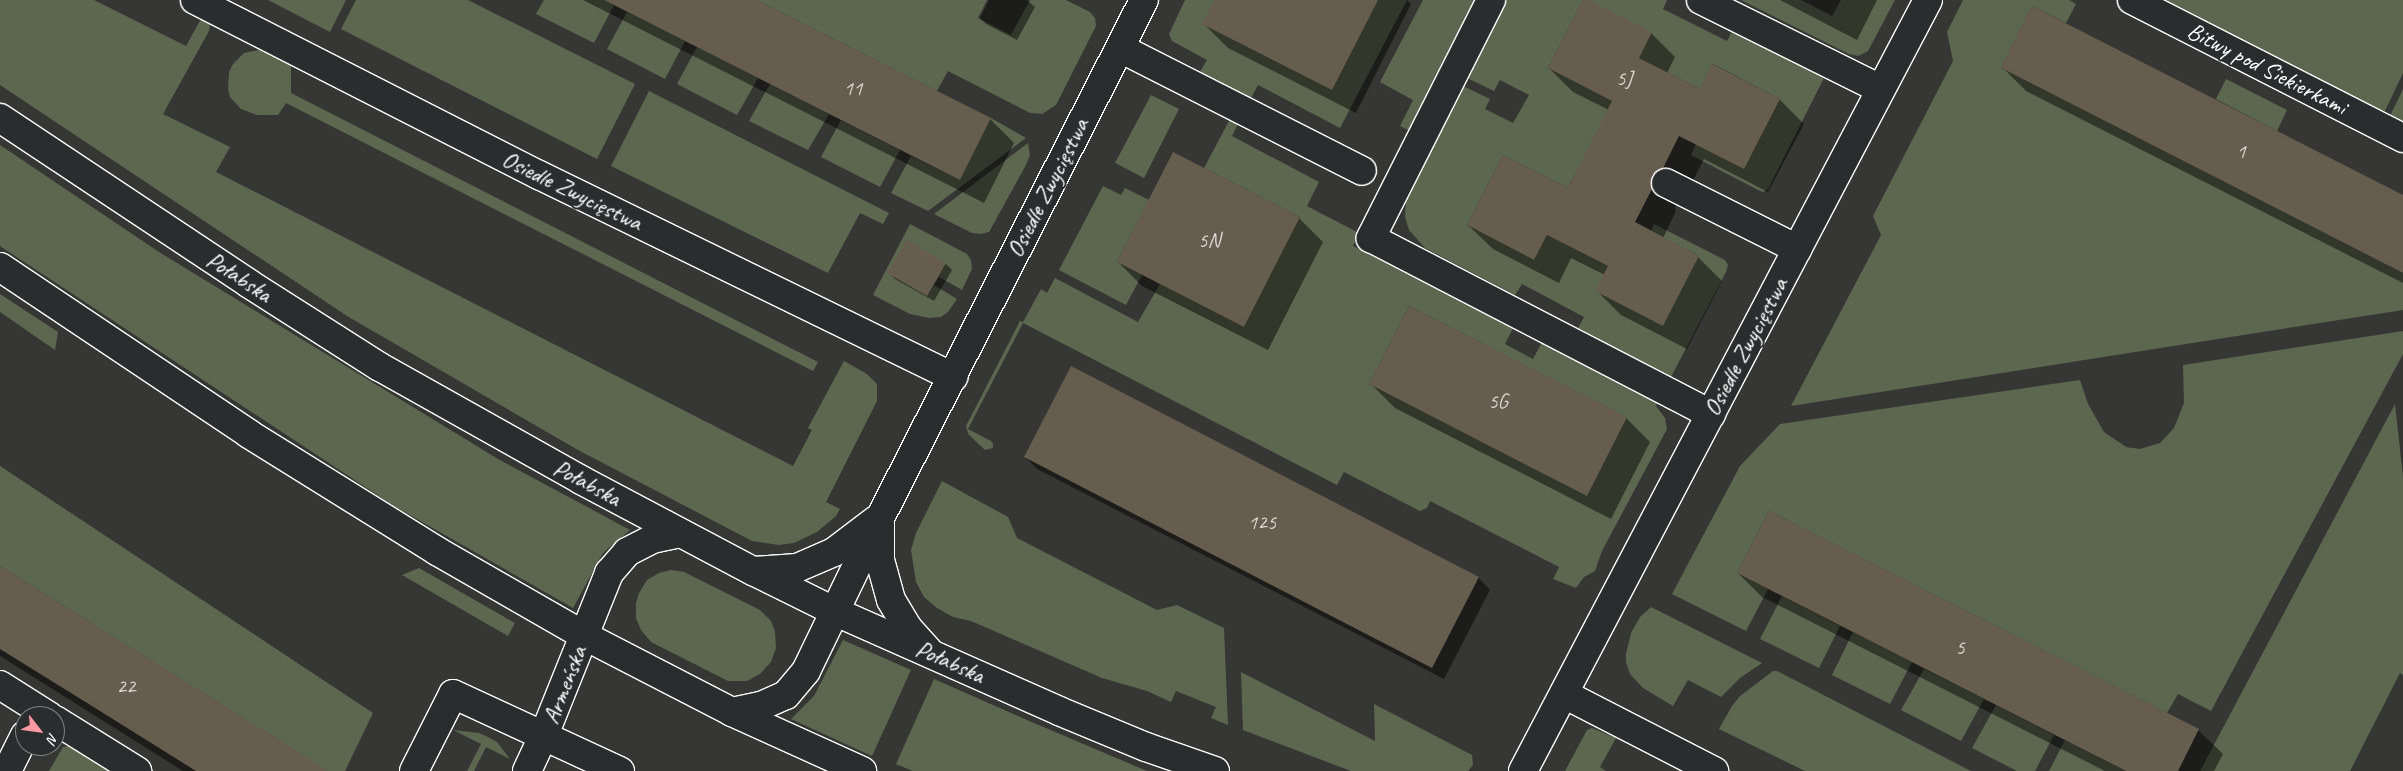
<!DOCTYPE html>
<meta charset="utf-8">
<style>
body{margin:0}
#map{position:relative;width:2403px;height:771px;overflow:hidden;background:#363734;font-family:Caveat,sans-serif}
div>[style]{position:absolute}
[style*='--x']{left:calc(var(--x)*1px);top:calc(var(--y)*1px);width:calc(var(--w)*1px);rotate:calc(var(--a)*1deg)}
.green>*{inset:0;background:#5c674f}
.shadow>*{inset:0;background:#0007}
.building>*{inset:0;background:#665d4e}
.roads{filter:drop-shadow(1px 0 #fff) drop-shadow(-1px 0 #fff) drop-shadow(0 1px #fff) drop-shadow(0 -1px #fff)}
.minor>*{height:28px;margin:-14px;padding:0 14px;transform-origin:14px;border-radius:14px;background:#2a2d2e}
span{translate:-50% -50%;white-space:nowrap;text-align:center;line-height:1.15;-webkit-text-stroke:4px #2a2d2e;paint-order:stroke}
.number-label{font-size:21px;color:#d9d6d3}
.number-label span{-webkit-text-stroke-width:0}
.street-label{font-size:24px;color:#fff}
.north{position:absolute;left:15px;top:706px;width:50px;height:50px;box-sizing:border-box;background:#2a2d2e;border:1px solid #7f8182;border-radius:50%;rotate:120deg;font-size:14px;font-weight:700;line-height:20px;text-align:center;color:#fff}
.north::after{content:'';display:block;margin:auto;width:18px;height:22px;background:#ff9aa2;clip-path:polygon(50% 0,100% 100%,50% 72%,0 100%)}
</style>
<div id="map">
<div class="green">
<i style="clip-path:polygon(0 0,94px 0,186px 46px,202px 17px,210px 24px,209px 31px,163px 114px,230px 147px,216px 172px,793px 466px,812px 430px,808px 428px,844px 361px,867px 374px,877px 384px,877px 401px,826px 502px,840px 509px,836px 516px,817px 532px,794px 543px,779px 545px,752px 541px,578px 450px,347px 316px,0 85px)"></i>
<i style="clip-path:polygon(268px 0,346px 0,330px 32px)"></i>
<i style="clip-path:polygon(356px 0,468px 0,635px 84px,597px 159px,341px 29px)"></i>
<i style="clip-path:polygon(544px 0,604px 0,614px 5px,594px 43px,536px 14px)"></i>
<i style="clip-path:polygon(756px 0,987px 0,978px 18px,1011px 35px,1030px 0,1066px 0,1090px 12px,1095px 18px,1096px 26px,1056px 105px,1042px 114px,1030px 113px,948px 71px,937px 91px)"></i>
<i style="clip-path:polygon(1185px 0,1215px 0,1203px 24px,1378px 0,1407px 0,1340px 128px,1258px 85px,1251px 98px,1200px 72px,1207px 60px,1172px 41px,1169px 34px)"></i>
<i style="clip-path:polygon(1423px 0,1475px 0,1410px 131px,1400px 126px,1413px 100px,1380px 82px)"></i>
<i style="clip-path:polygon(1504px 0,1583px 0,1548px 68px,1613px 101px,1568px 188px,1503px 155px,1467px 225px,1534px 260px,1547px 235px,1608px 266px,1663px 326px,1699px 256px,1651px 231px,1654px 224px,1725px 260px,1728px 265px,1726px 272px,1671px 377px,1578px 328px,1584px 317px,1522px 284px,1515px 295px,1425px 248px,1409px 230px,1405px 217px,1406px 198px,1461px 85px,1490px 99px,1485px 109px,1513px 123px,1529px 95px,1500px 80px,1494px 91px,1465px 77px)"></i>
<i style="clip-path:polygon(1589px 0,1667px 0,1663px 9px,1727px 41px,1733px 29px,1825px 76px,1768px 189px,1763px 192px,1758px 190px,1691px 155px,1696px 144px,1744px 168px,1780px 99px,1713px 64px,1700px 89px,1639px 58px)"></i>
<i style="clip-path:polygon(1741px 0,1801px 0,1832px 16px,1841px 0,1895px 0,1868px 51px,1858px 56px,1849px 54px)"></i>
<i style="clip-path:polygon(1963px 0,2069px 0,2076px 4px,2066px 23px,2032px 6px,2001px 68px,2403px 273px,2403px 310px,1791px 406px,1881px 235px,1873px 216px,1953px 61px,1947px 32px)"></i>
<i style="clip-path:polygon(2158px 0,2403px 0,2403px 73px,2383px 115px)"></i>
<i style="clip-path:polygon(627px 12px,685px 41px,665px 79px,607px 49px)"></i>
<i style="clip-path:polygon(697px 47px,758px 78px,737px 115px,677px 84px)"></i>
<i style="clip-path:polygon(264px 49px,291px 60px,291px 93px,818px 362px,813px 371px,286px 103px,278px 115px,257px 115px,241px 109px,230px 97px,228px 89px,229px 72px,233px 64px,244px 53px)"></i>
<i style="clip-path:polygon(2226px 79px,2287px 110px,2277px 131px,2216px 99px)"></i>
<i style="clip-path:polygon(770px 84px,829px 114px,808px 150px,749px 121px)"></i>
<i style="clip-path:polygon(2403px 89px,2403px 125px,2389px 118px)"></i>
<i style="clip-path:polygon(649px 91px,889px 213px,883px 224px,860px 213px,828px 273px,611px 166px)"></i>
<i style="clip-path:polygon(1151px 95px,1179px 109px,1144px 178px,1115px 163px)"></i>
<i style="clip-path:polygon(991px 118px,1026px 138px,928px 211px,891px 193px,911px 156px,960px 180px)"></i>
<i style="clip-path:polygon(evenodd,1230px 119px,1238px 124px,1232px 136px,1319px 182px,1307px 206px,1359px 233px,1353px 246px,1513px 328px,1505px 344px,1533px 359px,1542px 342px,1658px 401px,1656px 406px,1665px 418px,1667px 429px,1602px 551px,1595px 571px,1584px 577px,1576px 588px,1553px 579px,1559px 567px,1430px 501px,1427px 508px,1420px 511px,1344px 472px,1337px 485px,1023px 323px,968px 429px,991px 441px,993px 444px,993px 448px,985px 450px,968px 434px,966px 426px,1020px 321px,1023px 322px,1041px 289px,1047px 293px,1055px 278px,1138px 322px,1160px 284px,1244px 327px,1300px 217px,1204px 168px,1230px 119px,1409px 306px,1626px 417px,1587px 495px,1369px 384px,1409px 306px)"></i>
<i style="clip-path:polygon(841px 120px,900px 150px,880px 187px,821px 157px)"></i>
<i style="clip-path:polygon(1028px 143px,1030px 155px,1026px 165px,989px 232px,981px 234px,972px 233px,934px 214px)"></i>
<i style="clip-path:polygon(0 145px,159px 252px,498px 459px,630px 530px,603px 553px,573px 608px,394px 506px,0 246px)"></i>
<i style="clip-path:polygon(1103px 186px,1121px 195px,1125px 188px,1149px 200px,1117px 262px,1142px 275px,1126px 305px,1059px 270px)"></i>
<i style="clip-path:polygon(910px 224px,967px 254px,971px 260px,972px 269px,962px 290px,939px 277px,934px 285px,957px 299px,948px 312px,941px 317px,929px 318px,910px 314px,873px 295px)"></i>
<i style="clip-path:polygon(0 294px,58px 332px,55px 350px,0 312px)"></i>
<i style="clip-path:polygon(2403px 331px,2403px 354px,2211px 711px,2178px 694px,2167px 713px,1769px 511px,1737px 573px,1768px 589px,1746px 631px,1672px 594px,1740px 466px,1780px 424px,2080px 380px,2088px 404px,2104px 432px,2126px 447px,2140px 449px,2160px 443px,2174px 428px,2184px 403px,2183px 365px)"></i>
<i style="clip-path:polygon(2395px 404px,2403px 477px,2403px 675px,2400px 673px,2350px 771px,2200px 771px)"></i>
<i style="clip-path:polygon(0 466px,373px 713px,345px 771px,295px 771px,304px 756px,0 566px)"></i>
<i style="clip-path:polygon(942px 481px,1008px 517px,1017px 538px,1157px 610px,1177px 605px,1224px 628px,1228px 725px,1211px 718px,1216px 707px,1176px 691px,1171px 702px,1147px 691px,1102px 678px,971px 621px,953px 617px,937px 608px,924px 597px,916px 582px,911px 550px,916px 533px)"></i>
<i style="clip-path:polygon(419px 568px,515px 623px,508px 636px,402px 575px)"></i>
<i style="clip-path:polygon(671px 570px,684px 572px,760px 610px,771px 621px,775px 632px,776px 648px,771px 662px,760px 674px,747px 681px,728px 681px,651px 642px,641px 630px,636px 618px,636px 603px,639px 593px,647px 580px,659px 573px)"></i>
<i style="clip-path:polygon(1782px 596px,1840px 626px,1819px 668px,1760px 639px)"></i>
<i style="clip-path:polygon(1651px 607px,1762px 663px,1740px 678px,1721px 697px,1688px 680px,1673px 706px,1643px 688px,1630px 674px,1626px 662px,1626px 654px,1631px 633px,1640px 617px)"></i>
<i style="clip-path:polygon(1853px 632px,1912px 662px,1890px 704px,1832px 675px)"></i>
<i style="clip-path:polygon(843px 640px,911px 670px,872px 756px,791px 719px,814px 696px)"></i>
<i style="clip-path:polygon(1924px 669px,1984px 699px,1961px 741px,1901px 710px)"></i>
<i style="clip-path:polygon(1773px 671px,1777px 671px,1971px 771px,1805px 771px,1719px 729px,1732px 706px,1740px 696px)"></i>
<i style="clip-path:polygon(1241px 672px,1375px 741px,1374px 704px,1472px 755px,1473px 765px,1468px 771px,1351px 771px,1243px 730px)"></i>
<i style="clip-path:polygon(934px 679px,1027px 720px,1147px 771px,913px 771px,896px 764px)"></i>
<i style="clip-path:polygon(1996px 705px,2054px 735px,2035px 771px,2017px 771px,1972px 748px)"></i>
<i style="clip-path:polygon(1592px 728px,1616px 738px,1600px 767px,1606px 771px,1565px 771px,1587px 730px)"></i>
<i style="clip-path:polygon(453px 730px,479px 733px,488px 737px,497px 742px,510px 759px,486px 747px,474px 771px,467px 771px,481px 744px)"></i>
<i style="clip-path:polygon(2065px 740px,2125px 771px,2049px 771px)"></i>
<i style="clip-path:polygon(69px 746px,73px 746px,113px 771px,49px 771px,63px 747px)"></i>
</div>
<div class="shadow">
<i style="clip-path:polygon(583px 0,754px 0,990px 119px,1014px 143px,984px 203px)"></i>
<i style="clip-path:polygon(989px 0,1027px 0,1035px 7px,1017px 40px,986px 24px,980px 18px)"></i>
<i style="clip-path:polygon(1216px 0,1407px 0,1411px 4px,1356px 113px,1228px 48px,1204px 24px)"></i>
<i style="clip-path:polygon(1584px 0,1651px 33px,1675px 57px,1667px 73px,1700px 90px,1780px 100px,1804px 124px,1768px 192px,1704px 159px,1687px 192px,1676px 200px,1675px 213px,1663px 238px,1698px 257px,1722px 281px,1687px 349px,1621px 315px,1597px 291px,1605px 275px,1571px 258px,1559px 283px,1493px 249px,1468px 225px,1568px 189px,1609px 110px,1573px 92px,1549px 68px)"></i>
<i style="clip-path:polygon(1780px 0,1877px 0,1857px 40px)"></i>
<i style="clip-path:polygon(2002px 67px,2403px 196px,2403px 283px,2026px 91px)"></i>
<i style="clip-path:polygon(1174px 154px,1299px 218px,1323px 242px,1268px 350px,1142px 286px,1118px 262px)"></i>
<i style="clip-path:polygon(907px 241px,946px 264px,952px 270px,934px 301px,895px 279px,889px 273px)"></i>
<i style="clip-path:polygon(1071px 368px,1479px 578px,1490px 590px,1444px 679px,1037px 469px,1025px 457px)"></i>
<i style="clip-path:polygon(1371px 384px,1626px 418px,1650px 442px,1611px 519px,1395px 408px)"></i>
<i style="clip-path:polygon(1769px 512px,2198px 730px,2223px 754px,2214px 771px,2105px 771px,1762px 597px,1738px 573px)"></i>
<i style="clip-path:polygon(0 567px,318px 771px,183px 771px,0 656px)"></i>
</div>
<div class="building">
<i style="clip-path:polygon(604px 0,756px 0,991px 118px,960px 180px)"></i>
<i style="clip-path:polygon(1215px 0,1378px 0,1332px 90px,1202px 24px)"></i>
<i style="clip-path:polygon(1583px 0,1589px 0,1652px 32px,1639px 58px,1700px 89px,1712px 64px,1780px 99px,1744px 169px,1679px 136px,1663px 168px,1652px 176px,1652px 189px,1635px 222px,1699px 256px,1663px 326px,1595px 291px,1608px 266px,1547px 235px,1534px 260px,1467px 225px,1503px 155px,1568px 188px,1591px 143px,1612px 101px,1548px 68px)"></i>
<i style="clip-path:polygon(2032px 6px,2403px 195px,2403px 273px,2001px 68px)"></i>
<i style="clip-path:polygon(1173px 152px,1300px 217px,1244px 327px,1117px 262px)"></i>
<i style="clip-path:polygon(907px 240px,946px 263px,927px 296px,887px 273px)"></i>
<i style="clip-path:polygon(1409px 306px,1627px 417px,1587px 496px,1369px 384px)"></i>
<i style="clip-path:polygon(1071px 366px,1479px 577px,1432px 668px,1024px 457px)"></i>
<i style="clip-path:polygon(1769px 511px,2199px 729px,2178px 771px,2126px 771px,1737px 573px)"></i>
<i style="clip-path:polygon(0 566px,329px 771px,196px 771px,92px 706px,0 649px)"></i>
</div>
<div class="roads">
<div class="minor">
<i style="--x:195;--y:0;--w:386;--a:27"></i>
<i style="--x:539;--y:175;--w:461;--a:26"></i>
<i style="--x:1491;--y:0;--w:267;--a:116.8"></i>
<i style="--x:1371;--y:238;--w:383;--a:27.4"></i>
<i style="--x:1701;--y:0;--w:200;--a:26.4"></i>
<i style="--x:2132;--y:0;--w:304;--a:27"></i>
<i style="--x:1120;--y:48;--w:271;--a:26.9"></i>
<i style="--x:0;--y:118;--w:298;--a:33.6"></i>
<i style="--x:248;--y:283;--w:156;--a:32.5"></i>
<i style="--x:380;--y:367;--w:231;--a:29.3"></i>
<i style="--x:581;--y:480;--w:195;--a:27.9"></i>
<i style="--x:753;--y:571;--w:93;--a:26.3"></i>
<i style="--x:836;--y:612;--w:244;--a:23.9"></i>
<i style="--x:1059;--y:711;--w:94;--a:22.5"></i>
<i style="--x:1146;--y:747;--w:73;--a:19.2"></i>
<i style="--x:1666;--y:183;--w:147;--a:26.7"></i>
<i style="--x:0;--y:267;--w:300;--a:33.8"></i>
<i style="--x:249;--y:434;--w:221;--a:31.9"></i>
<i style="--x:437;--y:551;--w:171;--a:29.9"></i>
<i style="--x:585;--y:636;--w:165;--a:27.3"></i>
<i style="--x:732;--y:712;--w:143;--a:24.4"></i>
<i style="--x:880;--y:524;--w:36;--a:90"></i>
<i style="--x:880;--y:560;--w:41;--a:74.6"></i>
<i style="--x:891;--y:600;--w:31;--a:59"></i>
<i style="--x:907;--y:627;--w:31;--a:48"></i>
<i style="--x:754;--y:571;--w:43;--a:-4"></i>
<i style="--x:797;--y:568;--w:40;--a:-23.4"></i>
<i style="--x:834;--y:552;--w:53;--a:-37.3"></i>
<i style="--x:0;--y:685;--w:58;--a:32.3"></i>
<i style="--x:1564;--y:694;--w:169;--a:27.2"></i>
<i style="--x:732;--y:712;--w:30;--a:-12"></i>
<i style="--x:761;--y:706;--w:27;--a:-24"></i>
<i style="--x:786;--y:695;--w:31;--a:-50"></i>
<i style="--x:806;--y:671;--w:170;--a:-64.2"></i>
<i style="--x:880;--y:518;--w:581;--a:-62.99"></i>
<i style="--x:55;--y:720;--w:97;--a:31.9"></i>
<i style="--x:7;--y:771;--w:40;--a:-63.4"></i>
<i style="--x:414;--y:771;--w:86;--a:-63.1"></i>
<i style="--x:453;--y:694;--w:184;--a:24.8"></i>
<i style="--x:527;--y:771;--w:40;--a:-65"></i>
<i style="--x:544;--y:735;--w:175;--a:-68.1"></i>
<i style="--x:609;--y:573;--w:28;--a:-49"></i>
<i style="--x:627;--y:552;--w:28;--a:-27"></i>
<i style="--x:652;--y:539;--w:29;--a:-12"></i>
<i style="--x:1523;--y:771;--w:871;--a:-62.29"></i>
</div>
</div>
<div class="number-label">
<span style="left:1624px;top:78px">5J</span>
<span style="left:853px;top:88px">11</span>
<span style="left:2241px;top:151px">1</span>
<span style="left:1209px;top:240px">5N</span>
<span style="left:1498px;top:401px">5G</span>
<span style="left:1262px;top:522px">125</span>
<span style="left:1960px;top:647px">5</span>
<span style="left:126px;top:686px">22</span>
</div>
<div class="street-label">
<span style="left:2267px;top:69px;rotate:27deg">Bitwy pod Siekierkami</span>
<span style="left:1048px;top:188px;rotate:-63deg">Osiedle Zwycięstwa</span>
<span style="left:572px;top:191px;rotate:26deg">Osiedle Zwycięstwa</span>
<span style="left:239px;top:277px;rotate:33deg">Połabska</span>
<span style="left:1746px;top:347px;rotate:-62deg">Osiedle Zwycięstwa</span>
<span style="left:587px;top:483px;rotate:28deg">Połabska</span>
<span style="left:950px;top:662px;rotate:24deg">Połabska</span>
<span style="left:565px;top:685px;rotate:-68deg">Armeńska</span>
</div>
<div class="north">N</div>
</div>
